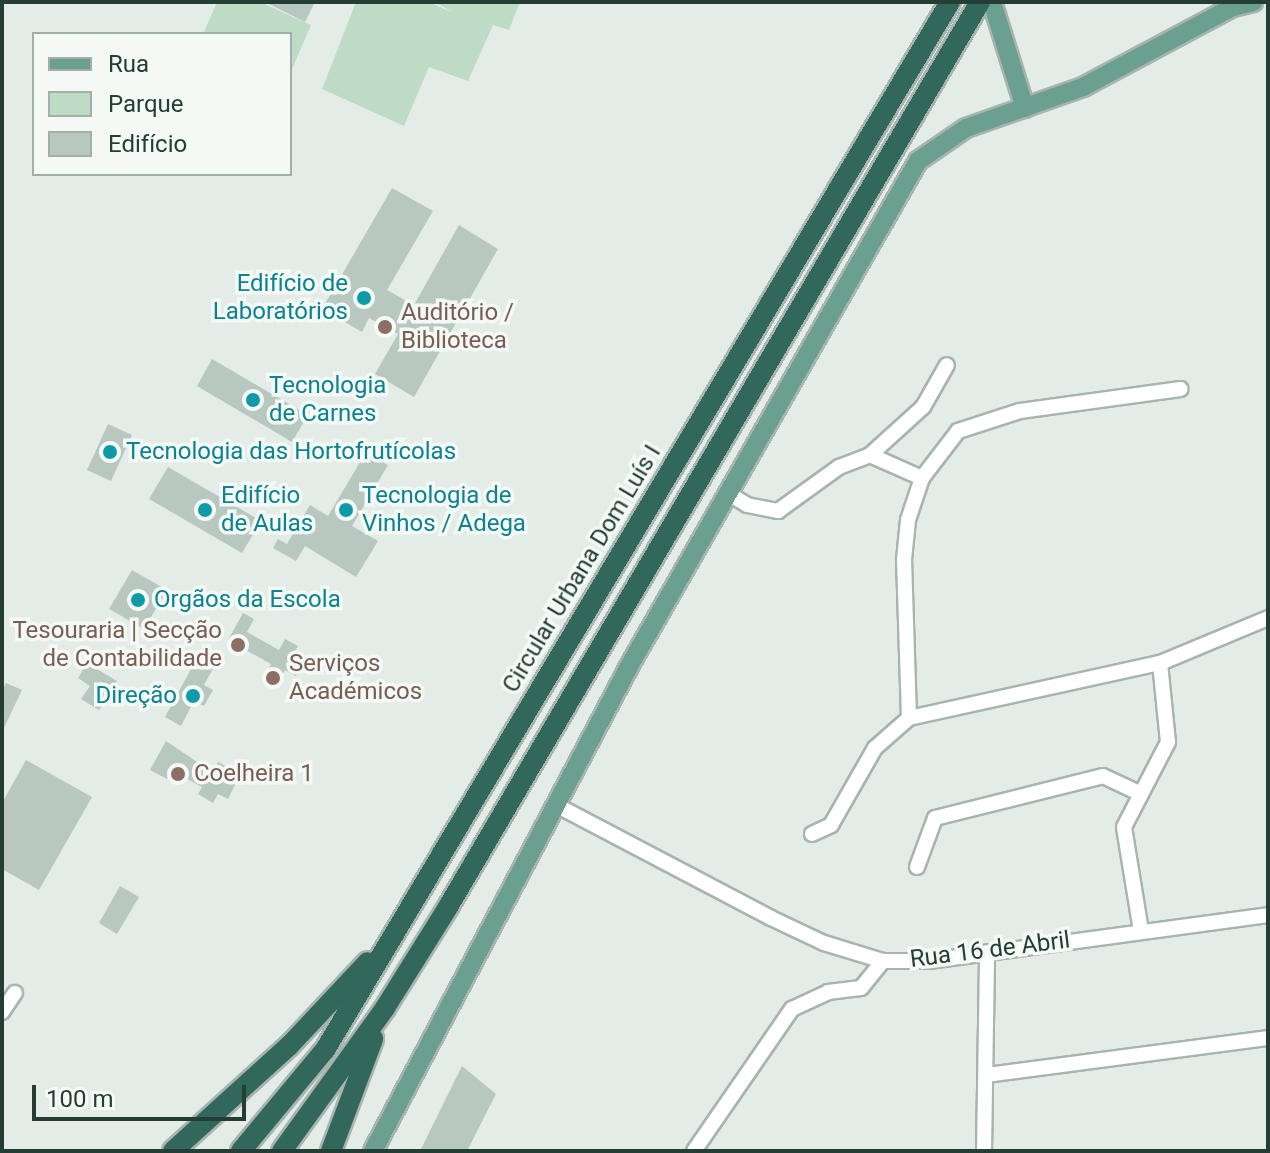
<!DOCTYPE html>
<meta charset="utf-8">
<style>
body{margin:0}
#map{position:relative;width:1270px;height:1153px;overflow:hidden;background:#e4ece8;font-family:Roboto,sans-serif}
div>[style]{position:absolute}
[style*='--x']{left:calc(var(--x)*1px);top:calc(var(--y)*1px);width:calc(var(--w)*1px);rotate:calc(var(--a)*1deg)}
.green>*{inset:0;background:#bedcc5}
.building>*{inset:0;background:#b9c7c1}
.roads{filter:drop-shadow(2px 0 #a7b4af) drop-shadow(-2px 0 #a7b4af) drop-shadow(0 2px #a7b4af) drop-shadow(0 -2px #a7b4af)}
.minor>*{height:14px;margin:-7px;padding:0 7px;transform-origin:7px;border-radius:7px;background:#fff}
.major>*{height:18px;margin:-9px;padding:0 9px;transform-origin:9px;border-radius:9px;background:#6b9f90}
.highway>*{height:20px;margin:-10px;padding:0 10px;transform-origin:10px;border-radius:10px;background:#32675b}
.dots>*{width:22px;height:22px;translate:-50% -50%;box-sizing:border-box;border:4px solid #f4f9f6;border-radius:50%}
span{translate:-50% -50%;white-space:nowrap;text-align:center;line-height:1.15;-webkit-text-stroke:7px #f4f9f6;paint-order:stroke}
.culture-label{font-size:24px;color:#0d838f}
.right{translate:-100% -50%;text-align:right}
.left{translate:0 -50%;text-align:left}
.education-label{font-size:24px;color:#785e54}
.street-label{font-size:24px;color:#243d35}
.frame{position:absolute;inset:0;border:4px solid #243d35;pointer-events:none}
.legend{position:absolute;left:32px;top:32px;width:260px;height:144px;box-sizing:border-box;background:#f4f9f6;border:2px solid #a1aea9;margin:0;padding:10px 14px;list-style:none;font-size:24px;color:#243d35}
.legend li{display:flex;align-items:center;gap:16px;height:40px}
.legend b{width:40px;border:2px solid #a1aea9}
.scale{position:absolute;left:32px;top:1085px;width:214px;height:36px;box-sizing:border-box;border:4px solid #243d35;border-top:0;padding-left:10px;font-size:24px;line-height:28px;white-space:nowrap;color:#243d35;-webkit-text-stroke:6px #f4f9f6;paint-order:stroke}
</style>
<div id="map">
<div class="green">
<i style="clip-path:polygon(217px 2px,260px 2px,311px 25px,290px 74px,290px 34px,203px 34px)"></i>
<i style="clip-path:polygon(356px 2px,428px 2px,452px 12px,435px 2px,520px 2px,509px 30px,493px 25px,468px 81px,429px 67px,404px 126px,322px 89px)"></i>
</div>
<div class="building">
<i style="clip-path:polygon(265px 2px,315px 2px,305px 22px)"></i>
<i style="clip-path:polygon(392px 188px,433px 211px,387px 290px,414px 305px,459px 225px,498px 249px,414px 397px,375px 374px,398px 334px,369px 318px,362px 332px,322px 309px)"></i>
<i style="clip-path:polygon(212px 359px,308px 415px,292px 442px,197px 386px)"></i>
<i style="clip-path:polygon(108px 424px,132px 435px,111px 481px,87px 470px)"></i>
<i style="clip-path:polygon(366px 452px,388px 465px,352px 526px,378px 541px,356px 577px,305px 546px,296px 561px,273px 548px,278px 539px,287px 544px,310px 505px,328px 516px)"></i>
<i style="clip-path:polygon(168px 467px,261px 521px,242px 553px,149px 499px)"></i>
<i style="clip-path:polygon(132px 570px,167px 590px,144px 629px,109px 609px)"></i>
<i style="clip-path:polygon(243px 613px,254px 619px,247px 632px,279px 650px,285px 639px,298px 646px,291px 657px,303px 664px,296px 676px,285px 670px,279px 681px,266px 674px,271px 664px,228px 640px)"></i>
<i style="clip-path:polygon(198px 656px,215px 665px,204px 685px,213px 690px,204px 706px,194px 701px,181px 726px,165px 717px)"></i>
<i style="clip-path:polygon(87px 663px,117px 681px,99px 710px,81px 699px,90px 686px,78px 678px)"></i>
<i style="clip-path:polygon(6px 683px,22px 690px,2px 732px,2px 690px)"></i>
<i style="clip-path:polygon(166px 741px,212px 772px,218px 762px,231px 769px,226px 778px,236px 783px,228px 799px,218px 794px,213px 803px,198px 794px,202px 787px,171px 770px,167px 779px,150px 770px)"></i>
<i style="clip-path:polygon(26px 760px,92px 797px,39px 890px,2px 869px,2px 803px)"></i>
<i style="clip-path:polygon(120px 886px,139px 897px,117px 934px,99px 923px)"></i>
<i style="clip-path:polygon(462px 1066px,496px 1094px,467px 1151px,420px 1151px)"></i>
</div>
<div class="roads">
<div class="minor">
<i style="--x:870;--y:455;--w:72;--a:-42.2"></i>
<i style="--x:923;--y:407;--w:48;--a:-60.3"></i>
<i style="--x:729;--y:494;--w:21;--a:31"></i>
<i style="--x:747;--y:505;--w:32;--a:11"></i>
<i style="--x:778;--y:511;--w:75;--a:-35.8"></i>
<i style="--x:839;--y:467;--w:33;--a:-21"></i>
<i style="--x:870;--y:455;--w:57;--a:23.9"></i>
<i style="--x:909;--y:718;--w:158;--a:-91.8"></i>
<i style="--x:904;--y:560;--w:40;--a:-84.3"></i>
<i style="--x:908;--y:520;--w:44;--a:-71.6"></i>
<i style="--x:922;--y:478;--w:59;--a:-52.5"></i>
<i style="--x:958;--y:431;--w:65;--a:-17.9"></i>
<i style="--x:1020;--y:411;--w:162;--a:-7.8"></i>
<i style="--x:556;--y:805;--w:243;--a:27.7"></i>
<i style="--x:771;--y:918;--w:59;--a:25.3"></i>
<i style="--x:824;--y:943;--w:62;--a:17"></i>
<i style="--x:883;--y:961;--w:46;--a:0"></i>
<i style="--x:929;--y:961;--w:342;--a:-7.7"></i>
<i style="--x:812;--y:834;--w:21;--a:-25"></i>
<i style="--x:831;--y:825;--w:89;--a:-60.3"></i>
<i style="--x:875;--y:748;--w:45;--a:-41.4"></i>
<i style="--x:909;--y:718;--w:257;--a:-12.4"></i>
<i style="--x:1160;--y:663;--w:117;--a:-22.6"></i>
<i style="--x:917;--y:867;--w:52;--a:-69.8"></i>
<i style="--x:935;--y:818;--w:173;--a:-14"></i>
<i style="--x:1103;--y:776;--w:42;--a:25.3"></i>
<i style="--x:1141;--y:931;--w:105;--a:-99.3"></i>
<i style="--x:1124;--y:827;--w:96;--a:-62.6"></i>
<i style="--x:1168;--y:742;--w:79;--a:-95.8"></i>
<i style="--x:2;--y:1012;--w:23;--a:-56"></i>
<i style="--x:987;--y:1075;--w:283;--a:-7.5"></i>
<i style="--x:694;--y:1151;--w:173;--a:-55.4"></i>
<i style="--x:792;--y:1009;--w:40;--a:-25"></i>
<i style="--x:828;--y:992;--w:33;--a:-7"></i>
<i style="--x:861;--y:988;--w:35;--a:-51"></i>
<i style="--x:984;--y:1151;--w:199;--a:-89.1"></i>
</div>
<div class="major">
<i style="--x:992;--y:2;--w:111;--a:72.7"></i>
<i style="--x:373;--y:1151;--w:552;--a:-62.14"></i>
<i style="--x:631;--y:663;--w:578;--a:-60.24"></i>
<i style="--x:918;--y:161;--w:58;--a:-34.5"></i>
<i style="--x:966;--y:128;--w:124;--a:-19.3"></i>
<i style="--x:1083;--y:87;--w:170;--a:-28.1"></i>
<i style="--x:1233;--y:7;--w:21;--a:-14"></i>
</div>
<div class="highway">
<i style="--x:173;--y:1151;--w:156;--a:-42.2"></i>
<i style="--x:289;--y:1046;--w:115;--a:-46.8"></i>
<i style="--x:241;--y:1151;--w:131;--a:-50.3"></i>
<i style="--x:325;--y:1050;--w:1220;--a:-59.19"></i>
<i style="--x:282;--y:1151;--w:176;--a:-54.2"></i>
<i style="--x:385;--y:1008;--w:119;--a:-58"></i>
<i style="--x:448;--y:907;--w:1050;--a:-59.55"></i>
<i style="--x:331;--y:1151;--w:120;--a:-69.4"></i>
</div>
</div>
<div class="dots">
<i style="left:364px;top:298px;background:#0f9aa8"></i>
<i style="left:385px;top:327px;background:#8d6e63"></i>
<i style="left:253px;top:400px;background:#0f9aa8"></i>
<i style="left:110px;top:452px;background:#0f9aa8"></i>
<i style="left:205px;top:510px;background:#0f9aa8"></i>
<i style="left:346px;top:510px;background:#0f9aa8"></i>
<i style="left:138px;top:600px;background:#0f9aa8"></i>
<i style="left:238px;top:645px;background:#8d6e63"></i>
<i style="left:273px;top:678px;background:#8d6e63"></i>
<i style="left:193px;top:696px;background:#0f9aa8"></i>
<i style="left:178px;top:774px;background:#8d6e63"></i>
</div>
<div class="culture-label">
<span class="right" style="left:348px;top:298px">Edifício de<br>Laboratórios</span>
<span class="left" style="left:269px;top:400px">Tecnologia<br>de Carnes</span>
<span class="left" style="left:126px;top:452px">Tecnologia das Hortofrutícolas</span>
<span class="left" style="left:221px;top:510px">Edifício<br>de Aulas</span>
<span class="left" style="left:362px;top:510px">Tecnologia de<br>Vinhos / Adega</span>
<span class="left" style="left:154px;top:600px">Orgãos da Escola</span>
<span class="right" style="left:177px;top:696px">Direção</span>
</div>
<div class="education-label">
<span class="left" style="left:401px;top:327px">Auditório /<br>Biblioteca</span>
<span class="right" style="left:222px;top:645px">Tesouraria | Secção<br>de Contabilidade</span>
<span class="left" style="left:289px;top:678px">Serviços<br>Académicos</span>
<span class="left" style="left:194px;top:774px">Coelheira 1</span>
</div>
<div class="street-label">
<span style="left:582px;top:569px;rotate:-59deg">Circular Urbana Dom Luís I</span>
<span style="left:990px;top:950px;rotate:-7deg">Rua 16 de Abril</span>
</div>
<div class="frame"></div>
<ul class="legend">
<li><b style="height:10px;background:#6b9f90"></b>Rua</li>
<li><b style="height:22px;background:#bedcc5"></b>Parque</li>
<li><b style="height:22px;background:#b9c7c1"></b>Edifício</li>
</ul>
<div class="scale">100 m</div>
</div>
